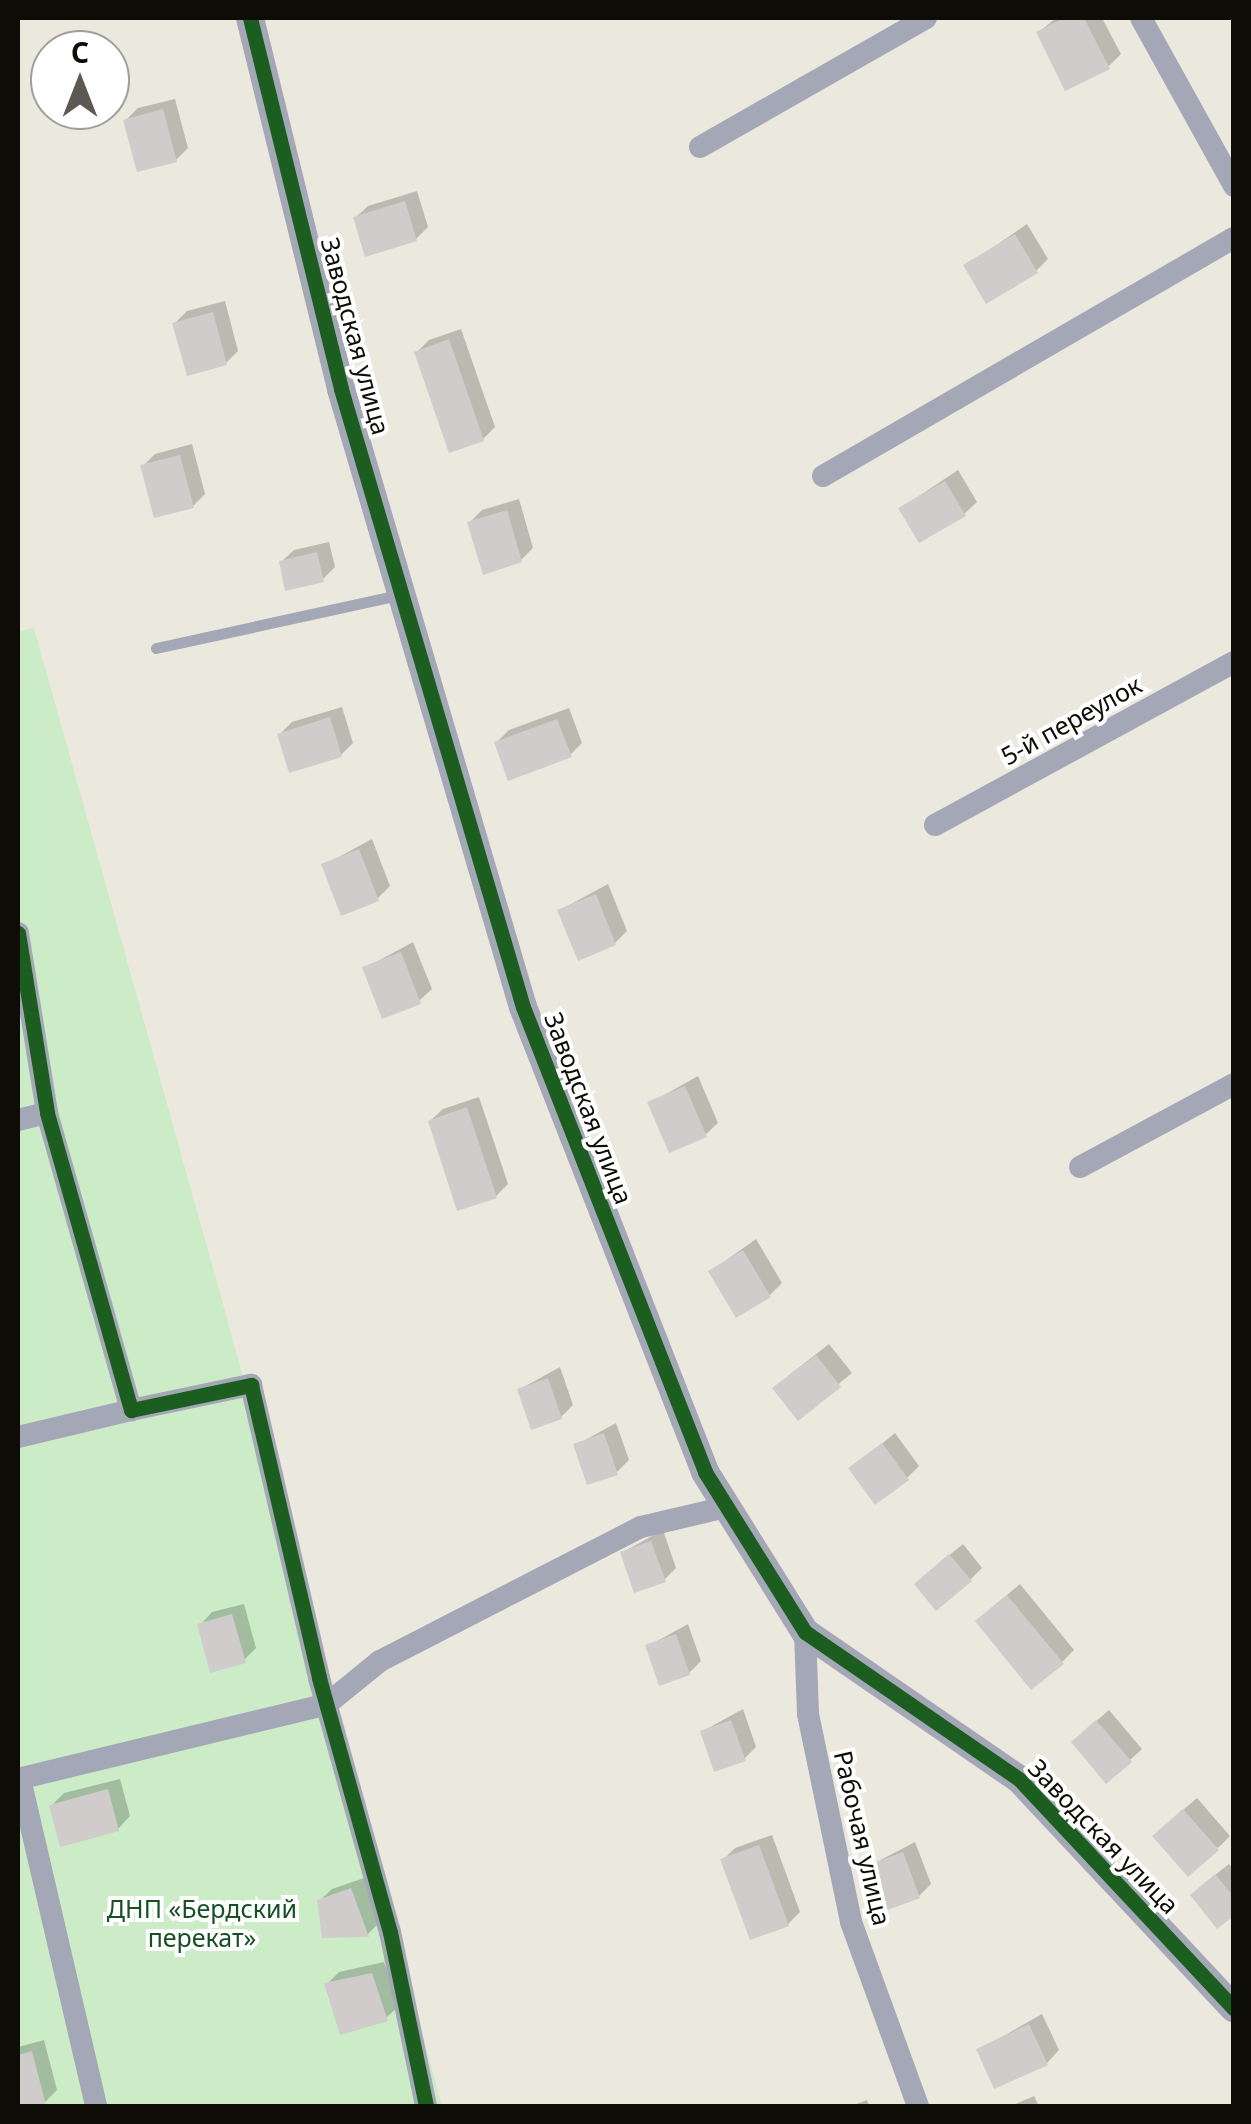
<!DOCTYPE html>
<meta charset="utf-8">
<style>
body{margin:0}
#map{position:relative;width:1251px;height:2124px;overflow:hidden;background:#ebe8de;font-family:"Noto Sans",sans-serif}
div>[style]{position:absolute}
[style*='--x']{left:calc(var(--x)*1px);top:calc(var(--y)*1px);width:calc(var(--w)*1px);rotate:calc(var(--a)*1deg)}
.green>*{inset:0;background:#cbecc7}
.shadow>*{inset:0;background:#0003}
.building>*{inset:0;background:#cfcccb}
.service>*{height:11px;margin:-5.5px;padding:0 5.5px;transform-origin:5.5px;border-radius:5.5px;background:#a4a7b6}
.minor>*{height:22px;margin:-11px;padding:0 11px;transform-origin:11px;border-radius:11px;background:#a4a7b6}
.tertiary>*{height:28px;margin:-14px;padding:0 14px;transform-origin:14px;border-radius:14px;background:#a4a7b6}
.cycleway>*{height:15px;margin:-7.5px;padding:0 7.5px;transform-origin:7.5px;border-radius:7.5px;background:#1b5e20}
span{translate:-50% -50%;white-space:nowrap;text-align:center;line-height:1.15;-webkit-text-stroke:8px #fff;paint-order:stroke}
.street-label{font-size:25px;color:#0e0c06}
.park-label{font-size:25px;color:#175022}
.frame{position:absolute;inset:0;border:20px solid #0e0c06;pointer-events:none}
.north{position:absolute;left:30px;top:30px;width:100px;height:100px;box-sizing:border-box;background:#fff;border:2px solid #9f9e9b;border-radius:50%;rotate:0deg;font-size:28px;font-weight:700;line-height:40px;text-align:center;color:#0e0c06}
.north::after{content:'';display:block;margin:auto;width:35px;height:45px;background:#5b5952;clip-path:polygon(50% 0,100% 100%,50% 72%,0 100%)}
</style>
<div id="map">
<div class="green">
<i style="clip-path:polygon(34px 628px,223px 1304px,442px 2106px,18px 2106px,18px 632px)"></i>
</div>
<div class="shadow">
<i style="clip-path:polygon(1056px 18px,1102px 18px,1121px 54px,1109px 66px,1039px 32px)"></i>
<i style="clip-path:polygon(175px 99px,188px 148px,176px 160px,126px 120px,138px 108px)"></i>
<i style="clip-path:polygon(417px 191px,428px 227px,416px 239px,355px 218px,368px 206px)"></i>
<i style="clip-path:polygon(1027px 224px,1048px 259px,1036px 271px,966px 266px)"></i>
<i style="clip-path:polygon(225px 301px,238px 351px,226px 363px,175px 323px,187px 311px)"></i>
<i style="clip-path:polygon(461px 329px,495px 427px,483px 439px,417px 352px,429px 340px)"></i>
<i style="clip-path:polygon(192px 444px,205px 494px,193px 506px,143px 466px,155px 454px)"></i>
<i style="clip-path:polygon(958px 470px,977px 502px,964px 514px,901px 508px)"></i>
<i style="clip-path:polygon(519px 499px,533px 548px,521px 560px,470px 522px,482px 510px)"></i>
<i style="clip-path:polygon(329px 542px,335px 567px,323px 579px,281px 562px,294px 550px)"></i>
<i style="clip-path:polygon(342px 707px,353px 743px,341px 755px,280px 734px,292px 722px)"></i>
<i style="clip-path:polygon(569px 708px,582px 743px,570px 755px,497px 742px,509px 730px)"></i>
<i style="clip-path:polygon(372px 839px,390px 886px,378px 898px,324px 865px)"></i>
<i style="clip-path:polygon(608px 884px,627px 931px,615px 943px,560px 910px)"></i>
<i style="clip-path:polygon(413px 942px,432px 989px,419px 1001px,365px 968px)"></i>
<i style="clip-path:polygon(698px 1076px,718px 1123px,705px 1135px,650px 1103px)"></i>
<i style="clip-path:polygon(479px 1097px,508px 1184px,496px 1196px,430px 1121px,443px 1109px)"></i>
<i style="clip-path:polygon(756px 1239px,782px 1283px,770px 1295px,711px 1271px)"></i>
<i style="clip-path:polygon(829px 1344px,852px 1373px,798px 1417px,788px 1376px)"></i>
<i style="clip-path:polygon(560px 1367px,573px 1405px,561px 1417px,520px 1389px)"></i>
<i style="clip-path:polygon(616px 1423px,629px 1460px,617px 1472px,576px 1445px)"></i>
<i style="clip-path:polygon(895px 1433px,919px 1466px,907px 1478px,851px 1469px)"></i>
<i style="clip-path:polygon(663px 1530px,676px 1568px,664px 1580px,623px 1552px)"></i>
<i style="clip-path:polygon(963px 1544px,982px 1568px,970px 1580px,929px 1572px)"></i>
<i style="clip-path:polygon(1020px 1584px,1074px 1650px,1062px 1662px,990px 1609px)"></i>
<i style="clip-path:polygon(244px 1604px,256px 1648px,244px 1660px,200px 1625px,212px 1612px)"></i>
<i style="clip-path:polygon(688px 1624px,701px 1661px,689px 1673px,648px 1646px)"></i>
<i style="clip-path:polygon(743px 1709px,756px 1747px,744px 1759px,703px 1731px)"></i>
<i style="clip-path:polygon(1109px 1710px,1142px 1749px,1130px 1760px,1086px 1730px)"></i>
<i style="clip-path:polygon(120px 1779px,130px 1816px,118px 1829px,51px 1806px,64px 1793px)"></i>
<i style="clip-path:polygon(1197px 1798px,1230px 1836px,1218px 1848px,1167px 1824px)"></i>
<i style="clip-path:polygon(772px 1835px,800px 1912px,788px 1924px,723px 1860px,735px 1848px)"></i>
<i style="clip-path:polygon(915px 1842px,931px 1884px,919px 1896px,871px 1865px)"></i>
<i style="clip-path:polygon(1229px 1864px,1234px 1870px,1234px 1912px,1205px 1883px)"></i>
<i style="clip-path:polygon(364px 1878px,380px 1922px,368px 1934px,325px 1935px,319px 1901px,332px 1889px)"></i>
<i style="clip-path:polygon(384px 1962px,399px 2006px,386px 2018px,327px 1984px,339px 1972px)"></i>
<i style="clip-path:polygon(1042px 2014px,1059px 2050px,1047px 2063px,979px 2050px)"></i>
<i style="clip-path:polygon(44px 2040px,57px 2090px,44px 2103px,18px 2106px,18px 2047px)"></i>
<i style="clip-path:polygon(1034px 2096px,1039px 2106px,1011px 2106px)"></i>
<i style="clip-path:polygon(867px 2100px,869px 2106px,851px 2106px)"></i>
</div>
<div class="building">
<i style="clip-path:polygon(1064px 18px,1084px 18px,1110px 69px,1065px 91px,1036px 32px)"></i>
<i style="clip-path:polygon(163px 109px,177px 162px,137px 172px,123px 120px)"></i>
<i style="clip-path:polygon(405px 201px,417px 241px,365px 257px,353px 217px)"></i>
<i style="clip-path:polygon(1015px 234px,1038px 273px,986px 304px,963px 265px)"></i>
<i style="clip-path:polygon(213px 312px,227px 365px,187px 376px,172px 323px)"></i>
<i style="clip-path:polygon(449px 339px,484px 441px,449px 453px,414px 352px)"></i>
<i style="clip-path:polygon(180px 455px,194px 508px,154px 518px,140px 465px)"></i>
<i style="clip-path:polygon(945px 481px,966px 516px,919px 543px,898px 508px)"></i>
<i style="clip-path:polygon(507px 510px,522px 562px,483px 575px,467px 522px)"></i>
<i style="clip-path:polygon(317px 552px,324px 582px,285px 591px,279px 561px)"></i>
<i style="clip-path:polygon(330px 717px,342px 757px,289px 773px,277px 734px)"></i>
<i style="clip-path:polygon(557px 719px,572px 757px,508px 781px,494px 742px)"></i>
<i style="clip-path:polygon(359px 849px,379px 901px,341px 916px,321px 864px)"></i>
<i style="clip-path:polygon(596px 894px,616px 945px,578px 961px,557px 910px)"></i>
<i style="clip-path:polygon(401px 952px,421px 1004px,382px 1019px,362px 967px)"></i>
<i style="clip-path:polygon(685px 1086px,707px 1137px,669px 1153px,647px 1102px)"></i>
<i style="clip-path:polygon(467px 1107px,497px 1198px,457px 1211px,428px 1121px)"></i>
<i style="clip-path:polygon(743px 1250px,771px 1297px,736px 1318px,708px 1271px)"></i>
<i style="clip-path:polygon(816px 1355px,841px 1387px,798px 1421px,772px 1388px)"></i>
<i style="clip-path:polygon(548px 1378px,562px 1419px,531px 1430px,517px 1389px)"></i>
<i style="clip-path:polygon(604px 1433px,618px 1475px,587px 1485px,573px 1444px)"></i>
<i style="clip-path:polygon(882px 1443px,909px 1480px,875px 1505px,848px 1468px)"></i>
<i style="clip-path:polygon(651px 1541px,666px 1582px,634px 1593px,620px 1552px)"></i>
<i style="clip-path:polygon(949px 1554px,972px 1581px,936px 1611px,914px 1584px)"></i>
<i style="clip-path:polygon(1007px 1595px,1064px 1664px,1031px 1690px,975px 1621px)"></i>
<i style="clip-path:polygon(232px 1614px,246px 1663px,210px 1673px,197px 1624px)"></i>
<i style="clip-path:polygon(676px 1634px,690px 1675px,659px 1686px,645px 1645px)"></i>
<i style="clip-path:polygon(731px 1720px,746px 1761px,714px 1772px,700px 1731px)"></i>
<i style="clip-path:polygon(1096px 1720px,1132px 1762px,1106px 1784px,1071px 1742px)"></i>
<i style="clip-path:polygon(108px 1789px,119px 1831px,60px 1847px,49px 1805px)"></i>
<i style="clip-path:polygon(1183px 1809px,1219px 1850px,1188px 1877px,1152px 1836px)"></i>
<i style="clip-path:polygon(759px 1845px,789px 1926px,750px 1940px,720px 1859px)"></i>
<i style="clip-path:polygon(903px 1852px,920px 1898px,885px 1911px,869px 1865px)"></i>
<i style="clip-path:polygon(1215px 1874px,1234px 1897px,1234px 1916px,1217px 1929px,1190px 1895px)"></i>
<i style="clip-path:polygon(351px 1888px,369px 1937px,322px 1938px,317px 1900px)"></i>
<i style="clip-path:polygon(372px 1973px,388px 2021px,340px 2035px,324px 1983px)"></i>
<i style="clip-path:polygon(1029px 2024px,1048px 2065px,994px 2089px,976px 2049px)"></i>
<i style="clip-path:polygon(32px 2051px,46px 2105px,18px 2106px,18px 2055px)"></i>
</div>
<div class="service">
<i style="--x:156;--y:648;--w:250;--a:-12.3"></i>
</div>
<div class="minor">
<i style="--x:1141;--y:18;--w:192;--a:61"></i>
<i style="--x:700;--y:147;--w:260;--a:-29.7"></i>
<i style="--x:823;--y:476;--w:475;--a:-30.1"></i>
<i style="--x:935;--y:825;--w:341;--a:-28.6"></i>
<i style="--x:18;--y:933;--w:182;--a:80.8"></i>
<i style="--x:47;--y:1113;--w:309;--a:74.2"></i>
<i style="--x:131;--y:1410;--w:123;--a:-11.8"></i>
<i style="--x:251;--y:1385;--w:301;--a:76.9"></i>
<i style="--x:319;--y:1678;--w:264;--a:74.4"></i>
<i style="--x:390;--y:1932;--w:178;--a:78.3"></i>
<i style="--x:18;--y:1120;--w:30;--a:-14"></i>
<i style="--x:1080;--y:1167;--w:175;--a:-28.3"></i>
<i style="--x:18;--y:1437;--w:116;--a:-13.4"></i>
<i style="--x:805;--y:1632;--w:82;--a:87.9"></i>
<i style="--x:808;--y:1714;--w:212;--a:78.3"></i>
<i style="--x:851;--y:1922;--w:196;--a:70"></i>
<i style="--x:18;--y:1779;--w:318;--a:-13.6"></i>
<i style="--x:327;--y:1704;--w:68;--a:-39.1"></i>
<i style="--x:380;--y:1661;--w:293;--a:-27.2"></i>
<i style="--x:641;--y:1527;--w:87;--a:-13.2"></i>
<i style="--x:20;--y:1779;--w:336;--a:76.9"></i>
</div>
<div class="tertiary">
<i style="--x:250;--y:18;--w:382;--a:76.2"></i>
<i style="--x:341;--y:389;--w:644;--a:73.59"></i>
<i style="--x:523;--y:1007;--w:499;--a:68.6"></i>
<i style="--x:705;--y:1472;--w:189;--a:58"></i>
<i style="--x:805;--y:1632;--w:261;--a:34.5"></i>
<i style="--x:1020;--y:1780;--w:313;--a:46.9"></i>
</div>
<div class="cycleway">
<i style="--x:250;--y:18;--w:382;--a:76.2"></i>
<i style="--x:341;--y:389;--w:644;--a:73.59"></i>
<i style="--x:523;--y:1007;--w:499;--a:68.6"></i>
<i style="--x:705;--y:1472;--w:189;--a:58"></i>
<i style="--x:805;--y:1632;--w:261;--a:34.5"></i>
<i style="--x:1020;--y:1780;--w:313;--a:46.9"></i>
<i style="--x:18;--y:933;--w:182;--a:80.8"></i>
<i style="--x:47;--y:1113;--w:309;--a:74.2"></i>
<i style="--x:131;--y:1410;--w:123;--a:-11.8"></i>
<i style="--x:251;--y:1385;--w:301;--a:76.9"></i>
<i style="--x:319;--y:1678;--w:264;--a:74.4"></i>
<i style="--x:390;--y:1932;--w:178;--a:78.3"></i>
</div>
<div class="street-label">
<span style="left:356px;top:336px;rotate:75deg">Заводская улица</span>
<span style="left:1071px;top:720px;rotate:-29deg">5-й переулок</span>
<span style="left:589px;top:1108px;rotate:69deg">Заводская улица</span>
<span style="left:1104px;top:1836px;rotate:46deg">Заводская улица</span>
<span style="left:863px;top:1838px;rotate:77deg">Рабочая улица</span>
</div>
<div class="park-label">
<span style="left:202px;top:1923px">ДНП «Бердский<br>перекат»</span>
</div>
<div class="frame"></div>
<div class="north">С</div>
</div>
